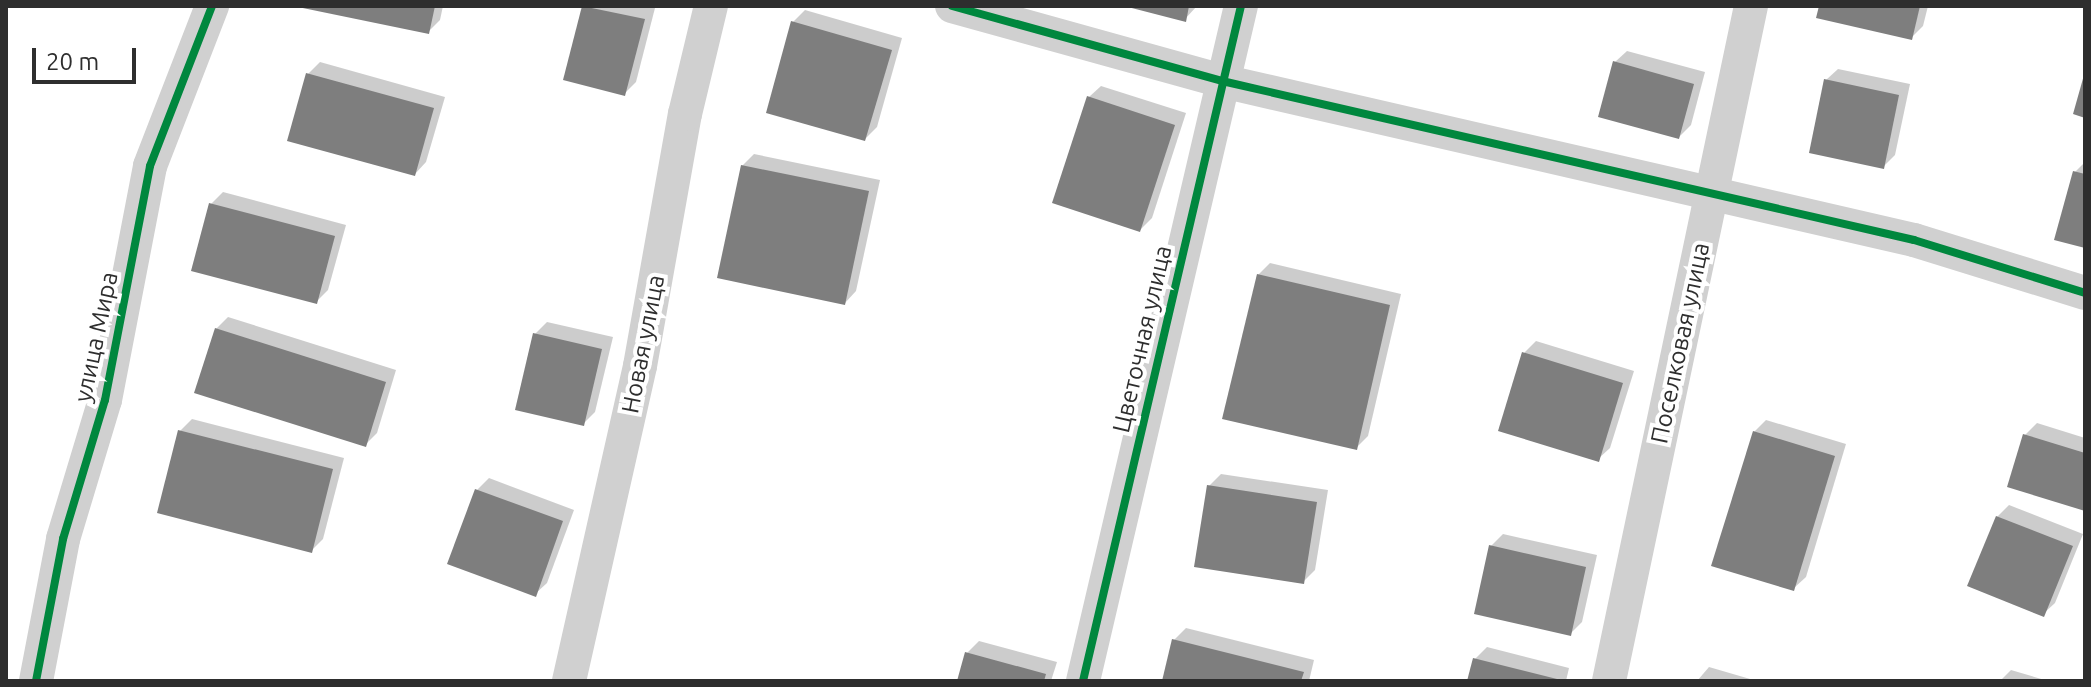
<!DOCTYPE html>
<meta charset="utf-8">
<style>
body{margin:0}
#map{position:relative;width:2091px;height:687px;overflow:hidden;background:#fff;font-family:Ubuntu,sans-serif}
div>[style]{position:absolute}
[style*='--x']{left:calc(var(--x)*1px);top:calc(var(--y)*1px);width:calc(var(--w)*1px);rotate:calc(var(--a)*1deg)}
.shadow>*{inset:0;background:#0003}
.building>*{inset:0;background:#7e7e7e}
.minor>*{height:34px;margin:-17px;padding:0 17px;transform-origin:17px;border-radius:17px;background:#d0d0d0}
.cycleway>*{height:8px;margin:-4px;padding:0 4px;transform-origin:4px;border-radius:4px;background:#00873e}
span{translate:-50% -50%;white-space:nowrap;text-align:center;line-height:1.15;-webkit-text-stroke:8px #fff;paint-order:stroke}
.street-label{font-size:24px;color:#2e2e2e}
.frame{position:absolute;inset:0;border:8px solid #2e2e2e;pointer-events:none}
.scale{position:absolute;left:32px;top:48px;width:104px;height:36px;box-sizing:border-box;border:4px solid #2e2e2e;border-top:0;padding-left:10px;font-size:24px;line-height:28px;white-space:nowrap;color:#2e2e2e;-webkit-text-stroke:6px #fff;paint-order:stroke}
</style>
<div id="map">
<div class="shadow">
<i style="clip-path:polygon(298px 6px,443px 6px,440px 20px,429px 31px)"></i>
<i style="clip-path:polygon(584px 6px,655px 8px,636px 82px,624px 94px,565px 79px)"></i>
<i style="clip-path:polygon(1127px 6px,1197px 6px,1185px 19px)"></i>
<i style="clip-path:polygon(1821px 6px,1928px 6px,1923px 26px,1911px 38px)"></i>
<i style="clip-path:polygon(805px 10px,902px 38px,877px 127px,865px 139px,793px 22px)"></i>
<i style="clip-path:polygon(1627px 51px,1705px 72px,1691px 125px,1679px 137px,1615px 62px)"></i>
<i style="clip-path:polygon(320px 62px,445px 97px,426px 162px,415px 174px,308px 74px)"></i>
<i style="clip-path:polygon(1838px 69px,1910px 84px,1895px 155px,1883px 167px,1826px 80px)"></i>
<i style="clip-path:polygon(1101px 86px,1186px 113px,1152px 218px,1140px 230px,1089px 97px)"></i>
<i style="clip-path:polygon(754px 154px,880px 180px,856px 291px,845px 303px,742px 166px)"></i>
<i style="clip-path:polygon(2085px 162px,2085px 246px,2057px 238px,2075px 172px)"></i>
<i style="clip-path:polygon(223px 192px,346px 225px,328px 290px,316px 302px,211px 204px)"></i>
<i style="clip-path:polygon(1270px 263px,1401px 294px,1368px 436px,1356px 448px,1258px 275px)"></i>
<i style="clip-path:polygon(228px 317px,396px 370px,377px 433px,365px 445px,216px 329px)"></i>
<i style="clip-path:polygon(547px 322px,613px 337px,595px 412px,583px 424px,535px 334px)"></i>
<i style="clip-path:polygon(1536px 341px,1634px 371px,1610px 448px,1598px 459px,1524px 353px)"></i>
<i style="clip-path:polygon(192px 419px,344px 458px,323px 539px,311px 551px,180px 431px)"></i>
<i style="clip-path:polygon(1766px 420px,1846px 444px,1806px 577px,1794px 588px,1754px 432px)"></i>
<i style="clip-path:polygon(2037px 423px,2085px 438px,2085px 509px,2025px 435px)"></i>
<i style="clip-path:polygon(1221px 474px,1328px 490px,1315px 570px,1303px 582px,1209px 486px)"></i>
<i style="clip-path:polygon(489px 478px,574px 510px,547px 583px,535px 594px,477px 490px)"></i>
<i style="clip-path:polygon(2009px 505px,2083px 534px,2055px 603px,2043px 614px,1997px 517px)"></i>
<i style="clip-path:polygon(1503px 534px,1597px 555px,1582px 622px,1570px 634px,1491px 546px)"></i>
<i style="clip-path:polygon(1186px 628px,1314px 660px,1309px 681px,1164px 681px,1174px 640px)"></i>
<i style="clip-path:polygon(979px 641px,1057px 662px,1051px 681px,959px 681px,967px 653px)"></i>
<i style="clip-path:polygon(1487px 647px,1569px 668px,1566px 681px,1470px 681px,1475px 659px)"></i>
<i style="clip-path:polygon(1709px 667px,1757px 681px,1697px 681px)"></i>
<i style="clip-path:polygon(2011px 670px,2048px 681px,2000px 681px)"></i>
</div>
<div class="building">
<i style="clip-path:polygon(293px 6px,435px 6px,429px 34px)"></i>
<i style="clip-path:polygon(582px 6px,645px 19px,625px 96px,563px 80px)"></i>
<i style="clip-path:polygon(1124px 6px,1189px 6px,1186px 22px)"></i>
<i style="clip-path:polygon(1819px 6px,1920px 6px,1912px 40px,1816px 18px)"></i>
<i style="clip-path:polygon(791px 21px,892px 50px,865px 141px,766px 113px)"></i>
<i style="clip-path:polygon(1613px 61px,1694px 84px,1679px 139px,1598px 117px)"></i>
<i style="clip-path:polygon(306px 73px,434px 108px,415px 176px,287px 141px)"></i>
<i style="clip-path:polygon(2084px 75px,2085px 75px,2085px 118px,2073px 114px)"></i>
<i style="clip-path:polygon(1824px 79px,1899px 95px,1884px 169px,1809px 153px)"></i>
<i style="clip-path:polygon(1087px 96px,1175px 125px,1140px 232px,1052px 203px)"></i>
<i style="clip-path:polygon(741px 165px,869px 191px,845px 305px,717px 278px)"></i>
<i style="clip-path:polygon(2073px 171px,2085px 174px,2085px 248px,2054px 240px)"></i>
<i style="clip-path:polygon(209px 203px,335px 236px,317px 304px,191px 271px)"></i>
<i style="clip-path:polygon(1257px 274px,1390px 305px,1357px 450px,1222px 419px)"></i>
<i style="clip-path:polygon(215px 328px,386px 382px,366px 447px,194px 393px)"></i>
<i style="clip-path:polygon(533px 333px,602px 349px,584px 426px,515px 410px)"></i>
<i style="clip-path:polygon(1522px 352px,1623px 383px,1599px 462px,1498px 431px)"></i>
<i style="clip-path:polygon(178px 430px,333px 469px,312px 553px,157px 513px)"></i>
<i style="clip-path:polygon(1753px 431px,1835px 456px,1794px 591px,1711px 566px)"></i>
<i style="clip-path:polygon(2023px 434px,2085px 453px,2085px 511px,2007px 487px)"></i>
<i style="clip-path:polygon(1207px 485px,1317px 502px,1304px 584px,1194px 567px)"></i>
<i style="clip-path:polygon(475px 489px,563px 521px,536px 597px,447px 564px)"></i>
<i style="clip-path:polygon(1996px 516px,2073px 546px,2044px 617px,1967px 586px)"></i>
<i style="clip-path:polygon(1489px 545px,1586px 567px,1571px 636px,1474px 614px)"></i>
<i style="clip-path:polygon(1172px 639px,1304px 672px,1301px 681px,1162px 681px)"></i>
<i style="clip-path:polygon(965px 652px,1046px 674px,1044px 681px,957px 681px)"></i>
<i style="clip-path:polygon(1473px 658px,1561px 680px,1561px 681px,1467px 681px)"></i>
</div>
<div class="minor">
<i style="--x:952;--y:6;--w:280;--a:15.5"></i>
<i style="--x:1222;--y:81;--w:710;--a:12.94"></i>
<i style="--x:1914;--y:240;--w:179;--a:17.2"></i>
<i style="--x:36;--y:681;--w:145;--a:-79.2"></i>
<i style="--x:63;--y:539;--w:145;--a:-73.2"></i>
<i style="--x:105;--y:400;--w:238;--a:-79.1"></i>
<i style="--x:150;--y:166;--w:172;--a:-68.8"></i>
<i style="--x:569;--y:681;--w:323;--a:-77.3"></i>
<i style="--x:640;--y:366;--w:256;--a:-79.9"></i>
<i style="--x:685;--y:114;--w:111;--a:-76.5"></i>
<i style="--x:1083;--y:681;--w:693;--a:-76.83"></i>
<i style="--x:1609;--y:681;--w:690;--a:-78.12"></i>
</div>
<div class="cycleway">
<i style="--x:952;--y:6;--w:280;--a:15.5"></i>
<i style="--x:1222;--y:81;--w:710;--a:12.94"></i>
<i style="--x:1914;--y:240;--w:179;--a:17.2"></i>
<i style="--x:36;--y:681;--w:145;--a:-79.2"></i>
<i style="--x:63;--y:539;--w:145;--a:-73.2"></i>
<i style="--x:105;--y:400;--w:238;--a:-79.1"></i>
<i style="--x:150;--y:166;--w:172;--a:-68.8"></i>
<i style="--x:1083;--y:681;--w:693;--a:-76.83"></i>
</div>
<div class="street-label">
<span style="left:96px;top:337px;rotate:-78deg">улица Мира</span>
<span style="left:1142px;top:339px;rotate:-77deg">Цветочная улица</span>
<span style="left:1680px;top:343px;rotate:-78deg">Поселковая улица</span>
<span style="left:643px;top:344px;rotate:-79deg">Новая улица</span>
</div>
<div class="frame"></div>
<div class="scale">20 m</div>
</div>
